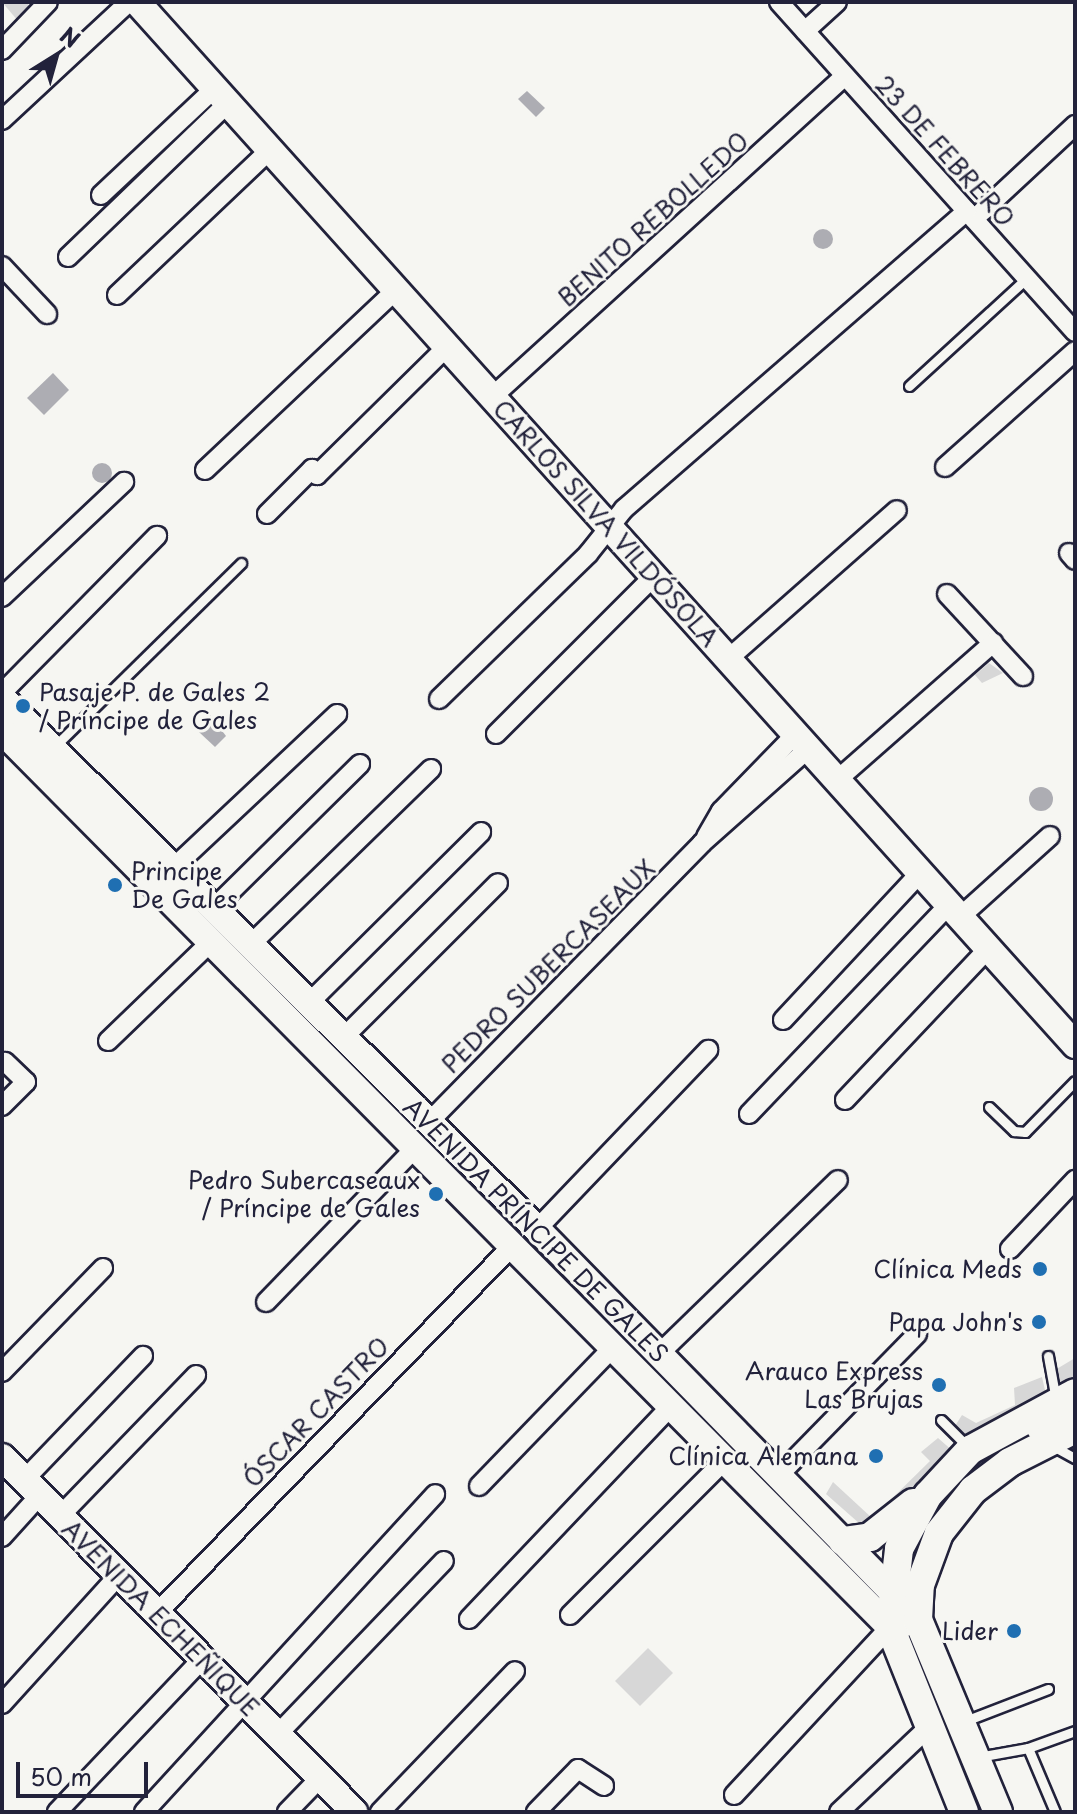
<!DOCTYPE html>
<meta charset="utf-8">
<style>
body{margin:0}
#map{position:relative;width:1077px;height:1814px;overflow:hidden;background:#f6f6f2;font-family:"Playpen Sans",sans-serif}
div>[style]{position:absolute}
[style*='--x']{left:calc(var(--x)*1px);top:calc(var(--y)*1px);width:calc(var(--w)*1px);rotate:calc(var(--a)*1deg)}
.green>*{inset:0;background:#d7d7d7}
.water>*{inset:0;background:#adadb3}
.round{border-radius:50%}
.roads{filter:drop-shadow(2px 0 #22223b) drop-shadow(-2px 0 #22223b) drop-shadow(0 2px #22223b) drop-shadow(0 -2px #22223b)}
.lane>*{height:9px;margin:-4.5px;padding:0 4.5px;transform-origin:4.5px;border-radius:4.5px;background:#f6f6f2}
.street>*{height:18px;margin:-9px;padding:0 9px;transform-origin:9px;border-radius:9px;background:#f6f6f2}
.secondary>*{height:26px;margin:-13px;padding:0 13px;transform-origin:13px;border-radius:13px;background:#f6f6f2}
.primary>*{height:28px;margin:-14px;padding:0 14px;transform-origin:14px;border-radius:14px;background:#f6f6f2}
.dots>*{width:22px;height:22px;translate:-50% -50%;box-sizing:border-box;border:4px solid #f6f6f2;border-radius:50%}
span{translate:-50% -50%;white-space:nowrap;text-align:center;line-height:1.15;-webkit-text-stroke:6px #f6f6f2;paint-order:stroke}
.street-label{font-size:24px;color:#22223b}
.poi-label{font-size:24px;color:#22223b}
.left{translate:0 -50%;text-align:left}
.right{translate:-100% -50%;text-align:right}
.frame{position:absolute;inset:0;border:4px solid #22223b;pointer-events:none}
.north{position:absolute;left:16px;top:16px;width:80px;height:80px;-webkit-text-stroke:6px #f6f6f2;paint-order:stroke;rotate:37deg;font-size:22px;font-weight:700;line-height:32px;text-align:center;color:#22223b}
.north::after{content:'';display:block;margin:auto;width:28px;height:36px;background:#22223b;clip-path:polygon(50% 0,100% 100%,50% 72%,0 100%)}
.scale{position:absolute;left:16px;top:1762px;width:132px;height:36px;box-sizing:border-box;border:4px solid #22223b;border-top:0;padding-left:10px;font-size:24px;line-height:28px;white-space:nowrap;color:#22223b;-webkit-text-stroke:6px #f6f6f2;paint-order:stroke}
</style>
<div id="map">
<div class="green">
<i style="clip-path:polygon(2px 2px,28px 2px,29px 10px,18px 21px)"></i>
<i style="clip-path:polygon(989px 663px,1003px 673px,982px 683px,975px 675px)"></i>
<i style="clip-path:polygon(1075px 1358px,1075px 1385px,1060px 1392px,1055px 1370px)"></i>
<i style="clip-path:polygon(1042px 1377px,1047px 1399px,969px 1440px,955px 1426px,962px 1415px,976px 1423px,1015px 1405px,1014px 1388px)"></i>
<i style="clip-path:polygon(938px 1438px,954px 1452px,868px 1531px,826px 1494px,833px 1482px,872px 1518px,930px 1461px,921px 1452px)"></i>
<i style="clip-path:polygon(991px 1451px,998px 1461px,914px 1581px,909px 1565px,921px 1528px,942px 1495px)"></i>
<i style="clip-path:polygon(648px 1648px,673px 1673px,640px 1706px,615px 1681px)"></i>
</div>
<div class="water">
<i style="clip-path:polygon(527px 91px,545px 108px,536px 117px,518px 99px)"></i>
<i class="round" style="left:813px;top:229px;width:20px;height:20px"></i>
<i style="clip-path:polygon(53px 373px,69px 390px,44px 415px,27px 398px)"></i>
<i class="round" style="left:92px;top:463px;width:20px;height:20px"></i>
<i style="clip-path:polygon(208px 712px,226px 736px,215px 747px,199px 732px)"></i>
<i class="round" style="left:1029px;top:787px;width:24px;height:24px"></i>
</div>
<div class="roads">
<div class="lane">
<i style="--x:909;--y:386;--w:160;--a:-42.5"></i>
<i style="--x:55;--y:746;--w:261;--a:-44.5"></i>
<i style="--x:989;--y:1107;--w:35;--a:44"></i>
<i style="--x:1014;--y:1131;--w:11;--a:5"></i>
<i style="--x:1025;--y:1132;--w:71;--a:-45.6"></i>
<i style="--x:1048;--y:1356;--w:45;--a:79.7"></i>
<i style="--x:941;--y:1420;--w:37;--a:45"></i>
<i style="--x:1032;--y:1432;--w:48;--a:-27.1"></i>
<i style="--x:1053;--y:1446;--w:25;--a:29"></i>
<i style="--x:965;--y:1721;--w:89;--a:-21.1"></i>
<i style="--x:1028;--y:1748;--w:69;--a:67.1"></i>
<i style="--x:978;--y:1757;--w:51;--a:-10.2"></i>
<i style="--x:1028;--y:1748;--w:50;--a:-19.9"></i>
</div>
<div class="street">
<i style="--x:779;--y:2;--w:443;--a:48.1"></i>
<i style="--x:805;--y:31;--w:43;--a:-42.2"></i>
<i style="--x:2;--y:50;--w:66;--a:-46.2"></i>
<i style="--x:2;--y:120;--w:173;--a:-42.9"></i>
<i style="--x:101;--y:195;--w:156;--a:-43.2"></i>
<i style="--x:974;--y:219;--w:138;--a:-42.9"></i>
<i style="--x:68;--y:257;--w:222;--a:-43.9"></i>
<i style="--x:2;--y:266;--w:66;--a:46.8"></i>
<i style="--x:117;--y:295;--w:211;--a:-43.5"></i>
<i style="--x:492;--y:397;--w:477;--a:-42.3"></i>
<i style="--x:945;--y:467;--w:174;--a:-41.7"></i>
<i style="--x:205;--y:470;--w:262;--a:-43.3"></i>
<i style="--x:267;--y:514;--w:64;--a:-45"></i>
<i style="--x:312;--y:469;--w:8;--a:50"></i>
<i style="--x:317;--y:475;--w:182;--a:-44.6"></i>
<i style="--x:1069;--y:553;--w:9;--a:49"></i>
<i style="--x:947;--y:594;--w:112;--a:47.2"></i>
<i style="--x:2;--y:597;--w:168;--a:-43.3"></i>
<i style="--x:728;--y:659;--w:225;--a:-41.4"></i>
<i style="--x:2;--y:693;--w:221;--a:-45.4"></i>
<i style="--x:439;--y:699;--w:208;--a:-44.2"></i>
<i style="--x:588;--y:554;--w:58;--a:-51.3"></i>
<i style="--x:624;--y:509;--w:454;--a:-41"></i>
<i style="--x:496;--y:734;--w:223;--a:-45"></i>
<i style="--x:837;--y:780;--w:208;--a:-41.3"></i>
<i style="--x:706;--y:837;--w:30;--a:-60"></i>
<i style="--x:721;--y:811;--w:107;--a:-45.8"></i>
<i style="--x:171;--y:870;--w:228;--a:-43.2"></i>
<i style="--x:212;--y:910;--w:208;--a:-44.6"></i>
<i style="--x:960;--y:917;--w:121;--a:-42"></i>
<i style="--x:249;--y:946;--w:254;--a:-44.2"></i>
<i style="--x:308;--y:1004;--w:244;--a:-44.8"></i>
<i style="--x:783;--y:1020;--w:201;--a:-47"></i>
<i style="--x:343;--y:1038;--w:219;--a:-45"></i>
<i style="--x:108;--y:1041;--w:143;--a:-43.9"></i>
<i style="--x:845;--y:1100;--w:208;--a:-46.6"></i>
<i style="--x:2;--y:1106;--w:34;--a:-45"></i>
<i style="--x:26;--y:1082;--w:29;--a:-136"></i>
<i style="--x:749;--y:1114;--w:289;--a:-46.3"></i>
<i style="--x:428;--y:1123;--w:392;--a:-45.6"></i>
<i style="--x:702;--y:843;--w:143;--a:-41.6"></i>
<i style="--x:537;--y:1229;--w:248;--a:-46.3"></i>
<i style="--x:1010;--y:1249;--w:95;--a:-46.7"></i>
<i style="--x:266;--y:1302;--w:214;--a:-45.9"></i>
<i style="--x:660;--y:1353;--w:248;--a:-44.2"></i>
<i style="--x:2;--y:1372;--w:145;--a:-45.8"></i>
<i style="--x:780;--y:1474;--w:196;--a:-45.6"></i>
<i style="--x:24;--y:1480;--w:172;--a:-46.2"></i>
<i style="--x:479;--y:1486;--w:193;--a:-46"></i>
<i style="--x:60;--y:1516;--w:196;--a:-46"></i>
<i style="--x:2;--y:1537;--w:57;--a:-47.9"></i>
<i style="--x:157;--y:1613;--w:511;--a:-45.95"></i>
<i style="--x:570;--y:1615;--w:219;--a:-45"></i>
<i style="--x:469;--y:1619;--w:294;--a:-46.5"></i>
<i style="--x:2;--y:1704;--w:174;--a:-47.8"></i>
<i style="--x:277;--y:1735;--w:241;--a:-46.2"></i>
<i style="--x:734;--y:1795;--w:229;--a:-47.1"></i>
<i style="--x:57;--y:1812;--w:211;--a:-46.5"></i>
<i style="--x:144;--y:1812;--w:431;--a:-47.5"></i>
<i style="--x:287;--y:1812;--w:47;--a:-45.9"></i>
<i style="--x:380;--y:1812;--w:195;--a:-46.2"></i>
<i style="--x:536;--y:1812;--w:60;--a:-45.7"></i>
<i style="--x:578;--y:1769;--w:31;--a:33"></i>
<i style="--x:839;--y:1812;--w:124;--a:-43.4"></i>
</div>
<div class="secondary">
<i style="--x:137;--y:2;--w:1403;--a:48.03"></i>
<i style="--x:2;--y:698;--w:754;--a:44.79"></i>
<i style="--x:537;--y:1229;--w:526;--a:45.62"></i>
<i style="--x:2;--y:731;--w:1261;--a:45.26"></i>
<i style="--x:890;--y:1627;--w:16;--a:-15"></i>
<i style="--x:2;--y:1457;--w:500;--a:45.2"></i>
</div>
<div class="primary">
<i style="--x:843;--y:1541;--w:27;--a:-8"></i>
<i style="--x:870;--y:1537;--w:55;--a:-38.3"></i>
<i style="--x:964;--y:1812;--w:199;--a:-111.8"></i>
<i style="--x:890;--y:1627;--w:79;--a:-83.4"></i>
<i style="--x:899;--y:1549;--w:61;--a:-61.8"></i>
<i style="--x:928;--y:1495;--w:62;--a:-47"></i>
<i style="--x:970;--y:1450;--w:119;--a:-28.5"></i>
<i style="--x:998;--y:1812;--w:208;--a:-112.6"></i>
<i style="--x:918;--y:1620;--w:35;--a:-87"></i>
<i style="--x:920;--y:1585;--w:55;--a:-69.9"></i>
<i style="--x:939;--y:1533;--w:55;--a:-51.7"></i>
<i style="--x:973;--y:1490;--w:46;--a:-37.1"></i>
<i style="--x:1010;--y:1462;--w:73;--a:-26.9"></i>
</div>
</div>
<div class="dots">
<i style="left:23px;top:706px;background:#1f6fb2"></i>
<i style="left:115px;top:885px;background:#1f6fb2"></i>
<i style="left:436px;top:1194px;background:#1f6fb2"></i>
<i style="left:1040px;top:1269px;background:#1f6fb2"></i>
<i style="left:1039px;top:1322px;background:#1f6fb2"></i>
<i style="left:939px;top:1385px;background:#1f6fb2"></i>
<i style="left:876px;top:1456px;background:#1f6fb2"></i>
<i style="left:1014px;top:1631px;background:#1f6fb2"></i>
</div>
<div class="street-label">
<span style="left:945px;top:151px;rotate:48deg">23 DE FEBRERO</span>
<span style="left:653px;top:219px;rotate:-42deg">BENITO REBOLLEDO</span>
<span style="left:606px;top:523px;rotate:48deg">CARLOS SILVA VILDÓSOLA</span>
<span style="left:548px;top:966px;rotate:-45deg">PEDRO SUBERCASEAUX</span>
<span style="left:536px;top:1230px;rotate:45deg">AVENIDA PRÍNCIPE DE GALES</span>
<span style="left:316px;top:1412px;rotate:-46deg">ÓSCAR CASTRO</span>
<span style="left:161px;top:1618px;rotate:45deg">AVENIDA ECHEÑIQUE</span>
</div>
<div class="poi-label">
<span class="left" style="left:39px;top:706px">Pasaje P. de Gales 2<br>/ Príncipe de Gales</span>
<span class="left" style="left:131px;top:885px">Principe<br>De Gales</span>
<span class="right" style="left:420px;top:1194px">Pedro Subercaseaux<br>/ Príncipe de Gales</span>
<span class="right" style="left:1022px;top:1269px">Clínica Meds</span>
<span class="right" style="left:1023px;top:1322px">Papa John's</span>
<span class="right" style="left:923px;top:1385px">Arauco Express<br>Las Brujas</span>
<span class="right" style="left:858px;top:1456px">Clínica Alemana</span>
<span class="right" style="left:998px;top:1631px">Lider</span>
</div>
<div class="frame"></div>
<div class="north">N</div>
<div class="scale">50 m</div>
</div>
